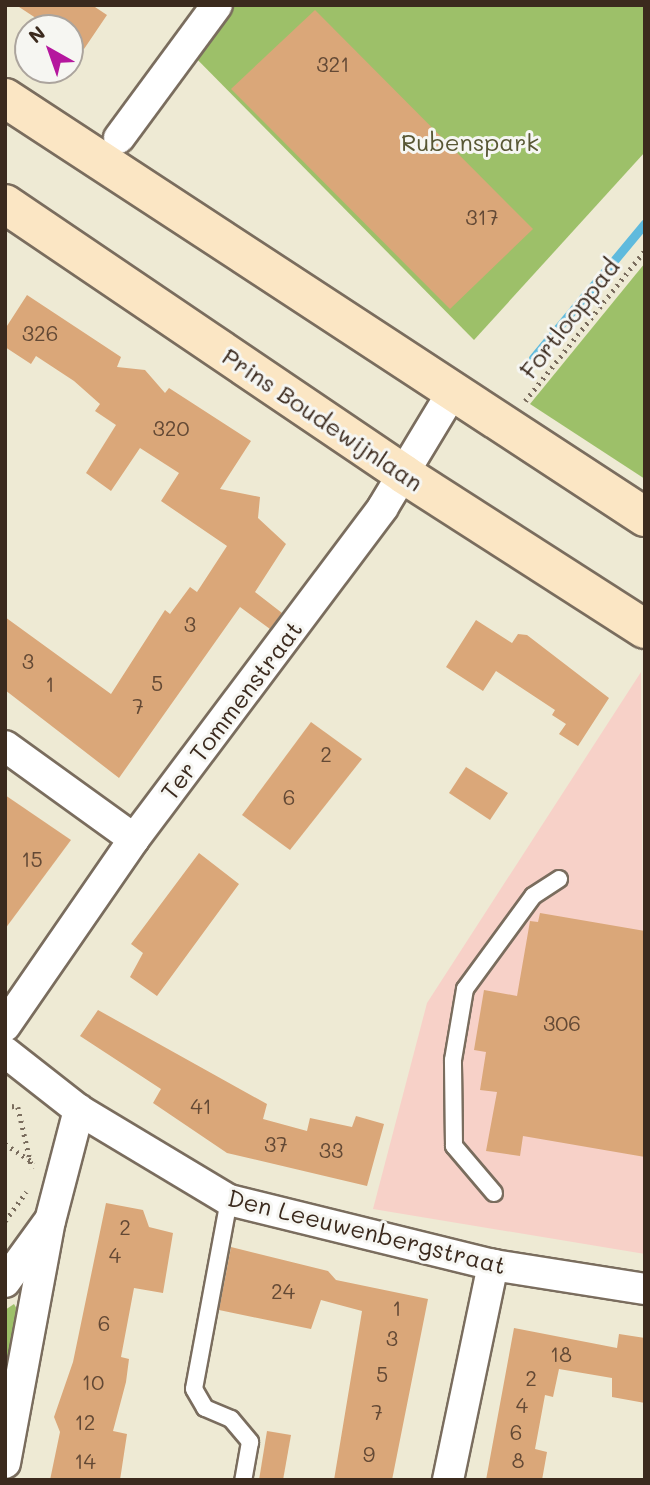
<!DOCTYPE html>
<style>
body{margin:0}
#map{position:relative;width:650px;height:1485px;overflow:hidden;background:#eeead4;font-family:Mali,sans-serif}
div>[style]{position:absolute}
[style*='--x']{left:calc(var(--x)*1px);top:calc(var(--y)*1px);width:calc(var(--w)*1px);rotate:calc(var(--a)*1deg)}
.built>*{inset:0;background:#f7d1c8}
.green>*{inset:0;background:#9dc069}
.stream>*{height:9px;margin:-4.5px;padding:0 4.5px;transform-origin:4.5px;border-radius:4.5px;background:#5fbadd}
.building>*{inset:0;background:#daa779}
.path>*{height:4.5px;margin-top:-2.25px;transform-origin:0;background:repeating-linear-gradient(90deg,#7a6d5e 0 2px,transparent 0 7px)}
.roads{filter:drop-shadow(2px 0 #7a6d5e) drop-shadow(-2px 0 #7a6d5e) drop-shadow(0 2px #7a6d5e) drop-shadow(0 -2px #7a6d5e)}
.service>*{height:16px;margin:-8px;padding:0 8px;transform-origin:8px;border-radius:8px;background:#fff}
.minor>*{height:30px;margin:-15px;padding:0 15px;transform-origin:15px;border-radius:15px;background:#fff}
.secondary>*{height:38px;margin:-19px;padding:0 19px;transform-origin:19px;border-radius:19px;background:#fbe6c4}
span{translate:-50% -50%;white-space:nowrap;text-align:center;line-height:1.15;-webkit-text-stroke:6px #f6f6f2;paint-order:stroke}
.number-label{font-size:21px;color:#634935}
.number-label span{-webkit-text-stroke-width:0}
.park-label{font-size:24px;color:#585734}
.street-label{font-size:24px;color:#3b2a1e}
.frame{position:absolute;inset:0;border:7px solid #3b2a1e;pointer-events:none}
.north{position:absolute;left:14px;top:14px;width:70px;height:70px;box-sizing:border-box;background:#f6f6f2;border:2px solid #aba49d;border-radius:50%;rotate:320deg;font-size:19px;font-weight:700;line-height:28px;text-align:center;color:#3b2a1e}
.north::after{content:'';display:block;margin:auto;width:24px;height:32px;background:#b5179e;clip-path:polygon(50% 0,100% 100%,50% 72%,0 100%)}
</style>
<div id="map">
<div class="built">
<i style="clip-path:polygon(641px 672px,645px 1254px,373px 1209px,427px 1003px)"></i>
</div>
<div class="green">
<i style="clip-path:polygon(209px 5px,645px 5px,645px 152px,474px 340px,183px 45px)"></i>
<i style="clip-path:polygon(645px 263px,645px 479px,530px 404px)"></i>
<i style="clip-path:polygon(14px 1304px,19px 1313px,5px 1386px,5px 1310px)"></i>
</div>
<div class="stream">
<i style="--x:533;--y:358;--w:175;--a:-50.3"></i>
</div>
<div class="building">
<i style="clip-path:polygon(16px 5px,92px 5px,107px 15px,84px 49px,70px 40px,70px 28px,51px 28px)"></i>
<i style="clip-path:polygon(315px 10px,533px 229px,450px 309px,231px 89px)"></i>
<i style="clip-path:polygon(27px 295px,121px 357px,117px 367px,145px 370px,165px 393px,169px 388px,251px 441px,220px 489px,260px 497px,258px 518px,286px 544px,255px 592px,282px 613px,270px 629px,240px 607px,119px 778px,5px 690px,5px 617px,111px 694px,165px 610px,170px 614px,190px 587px,197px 592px,227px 546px,161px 501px,179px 473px,140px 448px,111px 491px,86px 473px,116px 425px,95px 411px,100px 404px,74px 381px,36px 356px,31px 364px,5px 347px,5px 329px)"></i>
<i style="clip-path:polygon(476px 620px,512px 643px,518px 634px,527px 635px,609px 698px,578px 746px,559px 734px,566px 724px,552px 715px,555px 710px,496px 671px,483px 691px,446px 667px)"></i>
<i style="clip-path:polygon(311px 722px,362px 759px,290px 850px,242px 815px)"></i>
<i style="clip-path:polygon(466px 767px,508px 793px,490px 820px,449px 793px)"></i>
<i style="clip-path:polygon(5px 795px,71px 840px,5px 929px)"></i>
<i style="clip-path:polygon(199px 853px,239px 884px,157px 996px,130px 977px,143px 953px,131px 944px)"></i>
<i style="clip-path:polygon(540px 913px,645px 931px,645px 1157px,523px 1136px,520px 1156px,486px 1151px,497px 1092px,480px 1090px,486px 1052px,474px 1050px,484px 990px,517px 996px,530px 921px,538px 922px)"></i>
<i style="clip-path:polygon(98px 1010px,267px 1104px,263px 1119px,307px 1131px,310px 1118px,352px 1127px,356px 1116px,384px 1124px,367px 1186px,227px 1153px,153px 1103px,161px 1089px,80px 1036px)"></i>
<i style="clip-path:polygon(106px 1203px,143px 1210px,149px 1227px,173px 1233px,163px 1293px,134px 1288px,121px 1357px,129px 1359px,126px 1382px,113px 1431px,127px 1434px,120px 1480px,50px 1480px,60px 1432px,54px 1417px,73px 1362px)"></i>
<i style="clip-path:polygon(231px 1247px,328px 1271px,336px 1280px,428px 1299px,392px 1480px,334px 1480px,362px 1311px,321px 1300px,311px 1329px,219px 1310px)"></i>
<i style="clip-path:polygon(514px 1328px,617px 1348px,619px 1334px,645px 1338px,645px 1403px,612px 1397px,612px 1378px,559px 1369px,553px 1397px,545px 1395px,535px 1449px,547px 1452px,542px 1480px,486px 1480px)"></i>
<i style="clip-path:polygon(267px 1431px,291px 1435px,283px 1480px,259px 1480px)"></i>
</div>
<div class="path">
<i style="--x:525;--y:401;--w:193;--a:-51.5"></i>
<i style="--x:5;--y:1105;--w:13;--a:9"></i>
<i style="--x:18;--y:1107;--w:63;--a:77.1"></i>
<i style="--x:5;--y:1144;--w:35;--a:33"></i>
<i style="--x:5;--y:1221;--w:36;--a:-54"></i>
</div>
<div class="roads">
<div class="service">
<i style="--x:494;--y:1193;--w:62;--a:-130.4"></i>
<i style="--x:454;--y:1146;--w:86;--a:-90.7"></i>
<i style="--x:453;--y:1060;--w:72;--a:-80.4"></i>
<i style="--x:465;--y:989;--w:115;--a:-53.8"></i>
<i style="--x:533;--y:896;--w:31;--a:-33"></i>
<i style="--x:229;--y:1200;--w:192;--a:100.5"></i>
<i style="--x:194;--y:1389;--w:22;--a:60"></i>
<i style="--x:205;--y:1408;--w:28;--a:23"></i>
<i style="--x:231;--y:1419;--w:30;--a:50"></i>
<i style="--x:250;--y:1442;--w:39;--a:100"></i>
</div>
<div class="minor">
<i style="--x:119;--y:138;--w:165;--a:-53.6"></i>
<i style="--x:5;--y:746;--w:159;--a:35.8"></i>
<i style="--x:5;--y:1026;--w:227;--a:-55.4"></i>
<i style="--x:134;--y:839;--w:415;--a:-53.1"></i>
<i style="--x:383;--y:507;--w:135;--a:-58.9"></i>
<i style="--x:5;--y:1052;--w:94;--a:38.1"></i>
<i style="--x:79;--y:1110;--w:175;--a:31"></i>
<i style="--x:229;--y:1200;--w:272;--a:13.8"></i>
<i style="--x:493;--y:1265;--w:154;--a:9"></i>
<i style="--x:5;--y:1282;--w:72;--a:-54.1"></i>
<i style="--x:5;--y:1463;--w:246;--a:-79.5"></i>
<i style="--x:50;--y:1221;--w:115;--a:-75.4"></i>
<i style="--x:448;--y:1480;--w:220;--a:-78.2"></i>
</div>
<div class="secondary">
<i style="--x:5;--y:98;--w:765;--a:33.21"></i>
<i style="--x:5;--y:204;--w:483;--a:34.1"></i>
<i style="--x:405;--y:475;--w:285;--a:32.7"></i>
</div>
</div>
<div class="number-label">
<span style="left:333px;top:64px">321</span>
<span style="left:482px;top:217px">317</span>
<span style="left:40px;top:333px">326</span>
<span style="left:171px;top:428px">320</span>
<span style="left:190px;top:624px">3</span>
<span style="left:28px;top:661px">3</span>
<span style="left:157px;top:683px">5</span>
<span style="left:50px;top:684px">1</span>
<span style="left:138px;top:706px">7</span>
<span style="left:326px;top:754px">2</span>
<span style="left:289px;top:797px">6</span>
<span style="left:32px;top:859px">15</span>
<span style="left:562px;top:1023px">306</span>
<span style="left:201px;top:1106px">41</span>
<span style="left:276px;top:1144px">37</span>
<span style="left:331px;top:1150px">33</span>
<span style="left:125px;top:1227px">2</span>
<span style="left:115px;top:1255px">4</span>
<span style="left:283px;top:1291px">24</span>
<span style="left:397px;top:1308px">1</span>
<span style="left:104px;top:1323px">6</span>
<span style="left:392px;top:1338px">3</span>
<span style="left:561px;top:1354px">18</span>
<span style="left:382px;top:1374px">5</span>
<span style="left:531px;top:1378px">2</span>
<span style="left:93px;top:1382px">10</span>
<span style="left:522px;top:1405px">4</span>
<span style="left:377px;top:1412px">7</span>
<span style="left:85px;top:1422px">12</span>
<span style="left:516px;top:1432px">6</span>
<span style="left:369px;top:1454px">9</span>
<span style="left:518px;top:1460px">8</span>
<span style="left:85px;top:1461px">14</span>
</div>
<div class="park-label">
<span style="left:470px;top:142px">Rubenspark</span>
</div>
<div class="street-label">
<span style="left:569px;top:318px;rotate:-52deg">Fortlooppad</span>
<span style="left:323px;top:419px;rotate:34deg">Prins Boudewijnlaan</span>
<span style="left:231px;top:710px;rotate:-53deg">Ter Tommenstraat</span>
<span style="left:367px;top:1231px;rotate:14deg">Den Leeuwenbergstraat</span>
</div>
<div class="frame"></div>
<div class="north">N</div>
</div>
